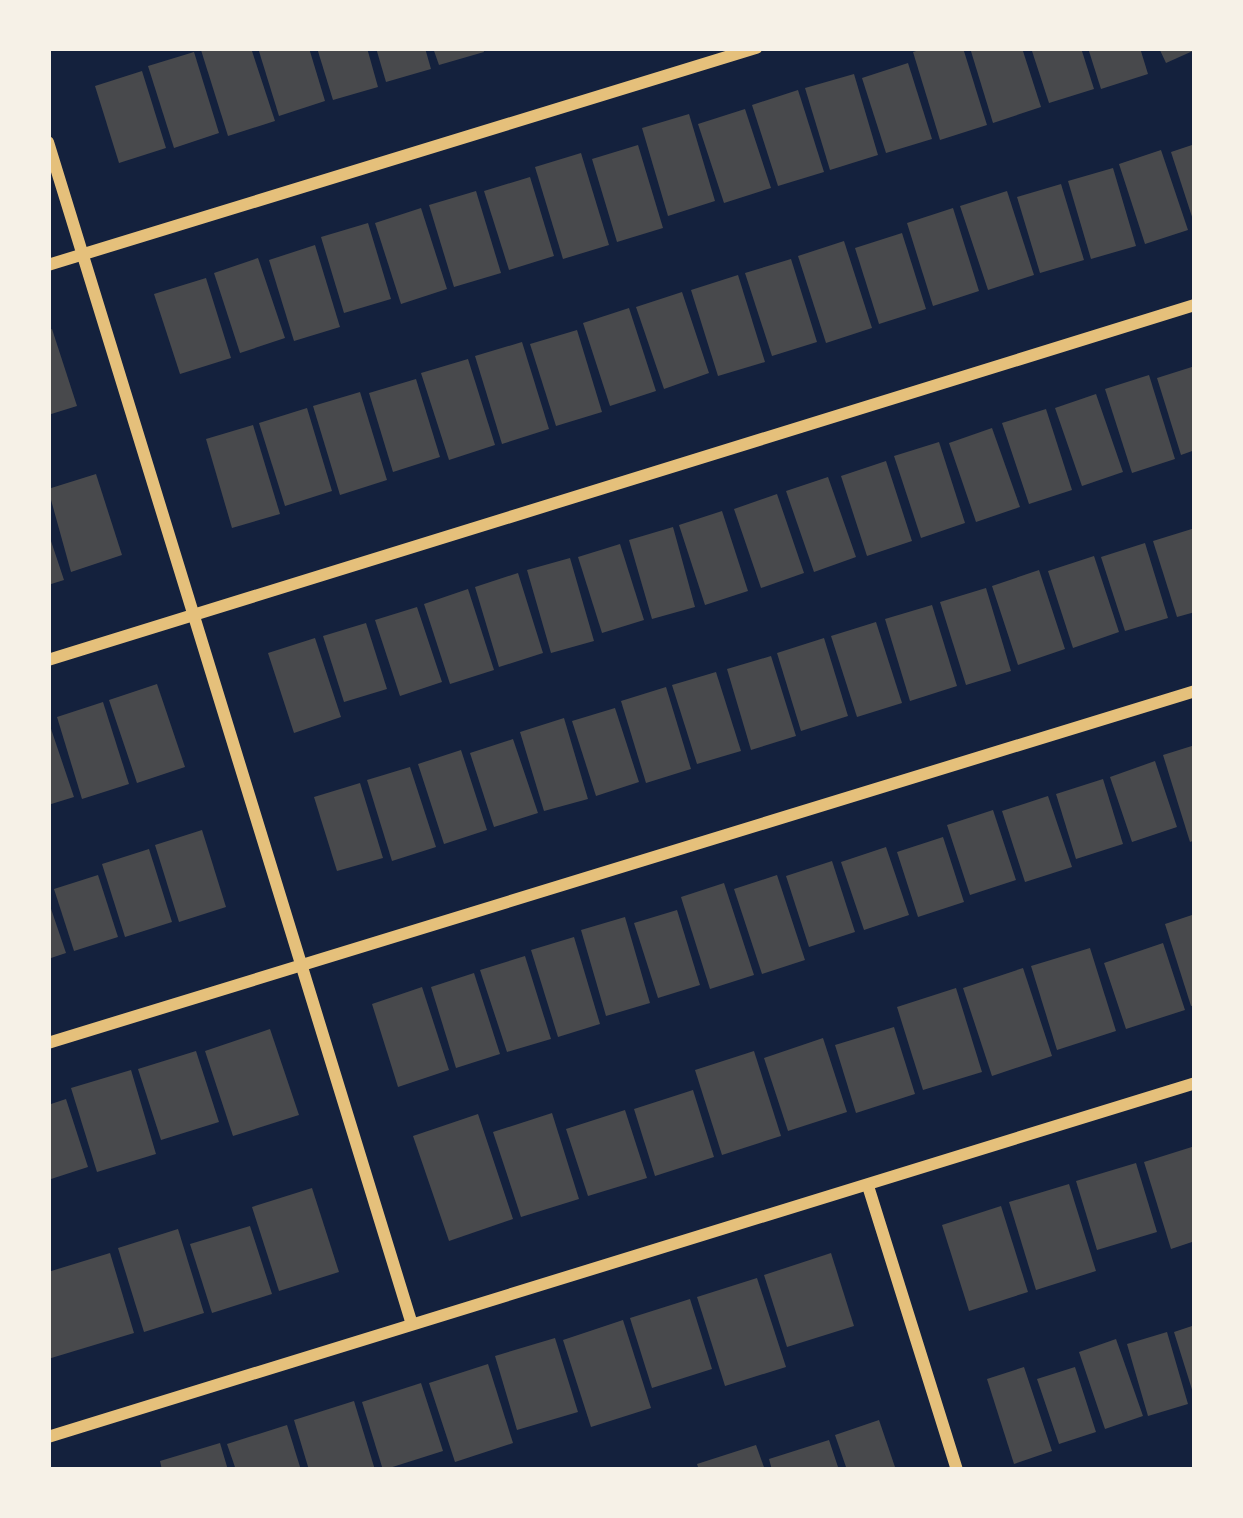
<!DOCTYPE html>
<style>
body{margin:0}
#map{position:relative;width:1243px;height:1518px;overflow:hidden;background:#14213d;font-family:Cabin,sans-serif}
div>[style]{position:absolute}
[style*='--x']{left:calc(var(--x)*1px);top:calc(var(--y)*1px);width:calc(var(--w)*1px);rotate:calc(var(--a)*1deg)}
.building>*{inset:0;background:#48494c}
.minor>*{height:12px;margin:-6px;padding:0 6px;transform-origin:6px;border-radius:6px;background:#e5c07b}
span{translate:-50% -50%;white-space:nowrap;text-align:center;line-height:1.15;-webkit-text-stroke:10px #f6f1e7;paint-order:stroke}
.frame{position:absolute;inset:0;border:51px solid #f6f1e7;pointer-events:none}
</style>
<div id="map">
<div class="building">
<i style="clip-path:polygon(251px 48px,275px 121px,228px 136px,201px 50px)"></i>
<i style="clip-path:polygon(258px 48px,309px 48px,325px 101px,279px 116px)"></i>
<i style="clip-path:polygon(317px 48px,367px 48px,378px 87px,333px 100px)"></i>
<i style="clip-path:polygon(376px 48px,425px 48px,431px 69px,386px 82px)"></i>
<i style="clip-path:polygon(433px 48px,483px 48px,484px 52px,439px 65px)"></i>
<i style="clip-path:polygon(926px 48px,963px 48px,987px 125px,940px 140px,913px 52px)"></i>
<i style="clip-path:polygon(970px 48px,1022px 48px,1041px 107px,993px 123px)"></i>
<i style="clip-path:polygon(1031px 48px,1081px 48px,1094px 89px,1049px 103px)"></i>
<i style="clip-path:polygon(1088px 48px,1140px 48px,1148px 74px,1101px 89px)"></i>
<i style="clip-path:polygon(1159px 48px,1195px 48px,1195px 50px,1166px 63px)"></i>
<i style="clip-path:polygon(194px 52px,219px 133px,174px 148px,148px 66px)"></i>
<i style="clip-path:polygon(908px 63px,932px 139px,886px 153px,862px 78px)"></i>
<i style="clip-path:polygon(142px 71px,166px 148px,119px 163px,95px 86px)"></i>
<i style="clip-path:polygon(854px 74px,878px 155px,830px 170px,805px 88px)"></i>
<i style="clip-path:polygon(798px 90px,824px 172px,778px 186px,752px 105px)"></i>
<i style="clip-path:polygon(745px 109px,771px 188px,724px 203px,698px 124px)"></i>
<i style="clip-path:polygon(689px 114px,715px 201px,668px 216px,642px 128px)"></i>
<i style="clip-path:polygon(1195px 144px,1195px 223px,1194px 223px,1171px 152px)"></i>
<i style="clip-path:polygon(638px 145px,663px 228px,617px 242px,592px 159px)"></i>
<i style="clip-path:polygon(1161px 150px,1188px 230px,1145px 244px,1119px 164px)"></i>
<i style="clip-path:polygon(581px 153px,609px 245px,563px 259px,535px 167px)"></i>
<i style="clip-path:polygon(1113px 168px,1136px 246px,1091px 259px,1068px 181px)"></i>
<i style="clip-path:polygon(530px 177px,554px 256px,509px 270px,484px 191px)"></i>
<i style="clip-path:polygon(1061px 184px,1084px 260px,1040px 273px,1017px 197px)"></i>
<i style="clip-path:polygon(476px 191px,501px 273px,454px 287px,429px 205px)"></i>
<i style="clip-path:polygon(1007px 191px,1034px 275px,988px 290px,960px 206px)"></i>
<i style="clip-path:polygon(421px 208px,447px 289px,401px 304px,375px 223px)"></i>
<i style="clip-path:polygon(953px 208px,979px 291px,933px 306px,907px 223px)"></i>
<i style="clip-path:polygon(368px 223px,391px 299px,344px 313px,321px 237px)"></i>
<i style="clip-path:polygon(902px 233px,926px 309px,879px 324px,855px 248px)"></i>
<i style="clip-path:polygon(844px 241px,872px 328px,826px 343px,798px 256px)"></i>
<i style="clip-path:polygon(315px 245px,340px 327px,294px 341px,269px 260px)"></i>
<i style="clip-path:polygon(258px 258px,285px 338px,240px 353px,214px 273px)"></i>
<i style="clip-path:polygon(791px 259px,817px 342px,772px 356px,745px 273px)"></i>
<i style="clip-path:polygon(738px 275px,765px 362px,718px 376px,691px 290px)"></i>
<i style="clip-path:polygon(206px 278px,231px 358px,180px 374px,154px 294px)"></i>
<i style="clip-path:polygon(682px 292px,709px 373px,664px 389px,636px 307px)"></i>
<i style="clip-path:polygon(629px 308px,656px 391px,610px 406px,583px 323px)"></i>
<i style="clip-path:polygon(52px 329px,77px 406px,48px 415px,48px 331px)"></i>
<i style="clip-path:polygon(577px 330px,602px 412px,556px 426px,530px 344px)"></i>
<i style="clip-path:polygon(522px 342px,549px 429px,502px 444px,475px 356px)"></i>
<i style="clip-path:polygon(468px 359px,495px 445px,449px 460px,421px 373px)"></i>
<i style="clip-path:polygon(1195px 366px,1195px 450px,1181px 455px,1157px 378px)"></i>
<i style="clip-path:polygon(1149px 375px,1175px 459px,1132px 473px,1105px 389px)"></i>
<i style="clip-path:polygon(416px 379px,440px 457px,393px 472px,369px 393px)"></i>
<i style="clip-path:polygon(360px 392px,387px 480px,340px 495px,313px 406px)"></i>
<i style="clip-path:polygon(1096px 394px,1123px 472px,1082px 486px,1055px 408px)"></i>
<i style="clip-path:polygon(307px 408px,332px 491px,285px 506px,259px 423px)"></i>
<i style="clip-path:polygon(1046px 409px,1072px 490px,1029px 504px,1002px 423px)"></i>
<i style="clip-path:polygon(253px 425px,280px 514px,232px 528px,206px 439px)"></i>
<i style="clip-path:polygon(992px 428px,1020px 507px,976px 522px,949px 443px)"></i>
<i style="clip-path:polygon(939px 442px,965px 523px,921px 538px,894px 456px)"></i>
<i style="clip-path:polygon(886px 461px,912px 541px,867px 556px,841px 476px)"></i>
<i style="clip-path:polygon(96px 474px,122px 555px,71px 572px,48px 489px)"></i>
<i style="clip-path:polygon(828px 477px,856px 557px,814px 572px,786px 491px)"></i>
<i style="clip-path:polygon(777px 494px,804px 573px,761px 588px,734px 509px)"></i>
<i style="clip-path:polygon(722px 511px,748px 591px,705px 605px,679px 525px)"></i>
<i style="clip-path:polygon(673px 527px,695px 607px,652px 619px,629px 540px)"></i>
<i style="clip-path:polygon(1195px 528px,1195px 612px,1177px 617px,1153px 541px)"></i>
<i style="clip-path:polygon(48px 532px,64px 580px,48px 585px)"></i>
<i style="clip-path:polygon(1145px 543px,1168px 618px,1125px 631px,1101px 557px)"></i>
<i style="clip-path:polygon(620px 544px,644px 620px,602px 633px,578px 557px)"></i>
<i style="clip-path:polygon(1094px 556px,1119px 632px,1073px 648px,1048px 571px)"></i>
<i style="clip-path:polygon(570px 558px,594px 641px,551px 653px,527px 570px)"></i>
<i style="clip-path:polygon(1039px 570px,1065px 649px,1018px 665px,992px 586px)"></i>
<i style="clip-path:polygon(518px 573px,543px 653px,499px 667px,475px 587px)"></i>
<i style="clip-path:polygon(986px 588px,1011px 671px,966px 685px,940px 602px)"></i>
<i style="clip-path:polygon(468px 589px,494px 670px,450px 684px,424px 604px)"></i>
<i style="clip-path:polygon(932px 605px,957px 686px,910px 701px,885px 619px)"></i>
<i style="clip-path:polygon(417px 607px,442px 682px,400px 696px,375px 620px)"></i>
<i style="clip-path:polygon(876px 622px,902px 703px,857px 717px,831px 636px)"></i>
<i style="clip-path:polygon(366px 623px,387px 689px,344px 702px,323px 636px)"></i>
<i style="clip-path:polygon(315px 638px,341px 717px,294px 733px,268px 653px)"></i>
<i style="clip-path:polygon(824px 638px,848px 716px,801px 731px,777px 653px)"></i>
<i style="clip-path:polygon(771px 656px,796px 736px,751px 750px,727px 669px)"></i>
<i style="clip-path:polygon(716px 672px,741px 751px,697px 764px,672px 685px)"></i>
<i style="clip-path:polygon(157px 684px,185px 767px,137px 783px,109px 700px)"></i>
<i style="clip-path:polygon(666px 687px,691px 769px,646px 783px,621px 701px)"></i>
<i style="clip-path:polygon(103px 702px,129px 784px,82px 799px,57px 717px)"></i>
<i style="clip-path:polygon(615px 708px,639px 782px,596px 796px,572px 721px)"></i>
<i style="clip-path:polygon(564px 718px,588px 799px,544px 811px,520px 732px)"></i>
<i style="clip-path:polygon(48px 720px,74px 797px,48px 805px)"></i>
<i style="clip-path:polygon(513px 739px,538px 813px,494px 827px,470px 753px)"></i>
<i style="clip-path:polygon(1195px 745px,1195px 840px,1190px 842px,1163px 755px)"></i>
<i style="clip-path:polygon(461px 750px,487px 830px,444px 844px,418px 764px)"></i>
<i style="clip-path:polygon(1155px 761px,1177px 827px,1132px 842px,1110px 777px)"></i>
<i style="clip-path:polygon(410px 767px,436px 847px,392px 861px,367px 780px)"></i>
<i style="clip-path:polygon(1103px 779px,1123px 844px,1076px 859px,1056px 794px)"></i>
<i style="clip-path:polygon(360px 783px,383px 858px,337px 871px,314px 797px)"></i>
<i style="clip-path:polygon(1048px 796px,1072px 867px,1025px 882px,1002px 811px)"></i>
<i style="clip-path:polygon(993px 810px,1016px 880px,970px 895px,947px 825px)"></i>
<i style="clip-path:polygon(202px 830px,226px 907px,179px 922px,155px 845px)"></i>
<i style="clip-path:polygon(943px 837px,964px 902px,918px 917px,897px 852px)"></i>
<i style="clip-path:polygon(886px 847px,909px 915px,864px 930px,841px 862px)"></i>
<i style="clip-path:polygon(149px 849px,172px 922px,125px 937px,102px 864px)"></i>
<i style="clip-path:polygon(832px 861px,855px 932px,809px 947px,786px 876px)"></i>
<i style="clip-path:polygon(98px 875px,118px 937px,74px 951px,54px 889px)"></i>
<i style="clip-path:polygon(777px 875px,805px 960px,762px 974px,734px 889px)"></i>
<i style="clip-path:polygon(724px 883px,754px 975px,710px 989px,681px 897px)"></i>
<i style="clip-path:polygon(48px 900px,66px 953px,48px 959px)"></i>
<i style="clip-path:polygon(677px 910px,700px 985px,658px 998px,634px 923px)"></i>
<i style="clip-path:polygon(1195px 914px,1195px 1005px,1191px 1006px,1165px 924px)"></i>
<i style="clip-path:polygon(625px 917px,650px 1003px,606px 1016px,581px 930px)"></i>
<i style="clip-path:polygon(574px 937px,600px 1024px,558px 1037px,531px 950px)"></i>
<i style="clip-path:polygon(1163px 943px,1185px 1010px,1126px 1029px,1104px 963px)"></i>
<i style="clip-path:polygon(1090px 948px,1116px 1031px,1057px 1050px,1031px 966px)"></i>
<i style="clip-path:polygon(525px 956px,551px 1039px,507px 1052px,480px 970px)"></i>
<i style="clip-path:polygon(1023px 968px,1052px 1056px,992px 1076px,963px 988px)"></i>
<i style="clip-path:polygon(474px 973px,500px 1054px,456px 1068px,431px 987px)"></i>
<i style="clip-path:polygon(422px 987px,449px 1070px,398px 1087px,372px 1004px)"></i>
<i style="clip-path:polygon(956px 988px,982px 1072px,923px 1090px,897px 1007px)"></i>
<i style="clip-path:polygon(894px 1027px,915px 1094px,856px 1113px,835px 1045px)"></i>
<i style="clip-path:polygon(270px 1029px,299px 1115px,233px 1136px,205px 1051px)"></i>
<i style="clip-path:polygon(823px 1038px,847px 1112px,788px 1131px,764px 1058px)"></i>
<i style="clip-path:polygon(196px 1051px,219px 1122px,161px 1140px,138px 1069px)"></i>
<i style="clip-path:polygon(754px 1051px,781px 1136px,722px 1155px,695px 1070px)"></i>
<i style="clip-path:polygon(131px 1070px,156px 1154px,97px 1172px,71px 1088px)"></i>
<i style="clip-path:polygon(693px 1090px,714px 1157px,655px 1176px,634px 1109px)"></i>
<i style="clip-path:polygon(66px 1099px,88px 1167px,48px 1180px,48px 1105px)"></i>
<i style="clip-path:polygon(625px 1110px,647px 1178px,588px 1196px,566px 1129px)"></i>
<i style="clip-path:polygon(552px 1113px,579px 1199px,521px 1217px,493px 1132px)"></i>
<i style="clip-path:polygon(478px 1114px,513px 1219px,449px 1241px,413px 1136px)"></i>
<i style="clip-path:polygon(1195px 1146px,1195px 1241px,1171px 1249px,1144px 1162px)"></i>
<i style="clip-path:polygon(1136px 1163px,1157px 1232px,1097px 1250px,1076px 1181px)"></i>
<i style="clip-path:polygon(1069px 1184px,1096px 1271px,1036px 1290px,1009px 1202px)"></i>
<i style="clip-path:polygon(312px 1188px,339px 1272px,279px 1291px,252px 1207px)"></i>
<i style="clip-path:polygon(1001px 1206px,1028px 1292px,969px 1311px,942px 1225px)"></i>
<i style="clip-path:polygon(250px 1226px,272px 1294px,212px 1313px,190px 1244px)"></i>
<i style="clip-path:polygon(178px 1229px,204px 1313px,144px 1332px,118px 1248px)"></i>
<i style="clip-path:polygon(110px 1253px,134px 1333px,48px 1359px,48px 1272px)"></i>
<i style="clip-path:polygon(831px 1253px,854px 1326px,787px 1347px,764px 1275px)"></i>
<i style="clip-path:polygon(757px 1278px,786px 1367px,725px 1386px,697px 1297px)"></i>
<i style="clip-path:polygon(690px 1299px,712px 1369px,652px 1388px,630px 1318px)"></i>
<i style="clip-path:polygon(623px 1320px,651px 1408px,591px 1427px,563px 1340px)"></i>
<i style="clip-path:polygon(1195px 1325px,1195px 1396px,1194px 1396px,1174px 1332px)"></i>
<i style="clip-path:polygon(1167px 1332px,1188px 1404px,1148px 1416px,1127px 1344px)"></i>
<i style="clip-path:polygon(555px 1338px,578px 1412px,517px 1430px,495px 1356px)"></i>
<i style="clip-path:polygon(1116px 1339px,1143px 1416px,1105px 1429px,1079px 1352px)"></i>
<i style="clip-path:polygon(488px 1364px,513px 1443px,455px 1462px,429px 1383px)"></i>
<i style="clip-path:polygon(1024px 1367px,1052px 1451px,1014px 1464px,987px 1379px)"></i>
<i style="clip-path:polygon(1075px 1367px,1096px 1432px,1059px 1444px,1037px 1379px)"></i>
<i style="clip-path:polygon(421px 1383px,443px 1451px,383px 1470px,362px 1402px)"></i>
<i style="clip-path:polygon(354px 1401px,375px 1470px,309px 1470px,294px 1420px)"></i>
<i style="clip-path:polygon(879px 1420px,896px 1470px,847px 1470px,835px 1435px)"></i>
<i style="clip-path:polygon(287px 1425px,301px 1470px,236px 1470px,227px 1444px)"></i>
<i style="clip-path:polygon(829px 1440px,839px 1470px,772px 1470px,769px 1459px)"></i>
<i style="clip-path:polygon(220px 1443px,228px 1470px,162px 1470px,160px 1461px)"></i>
<i style="clip-path:polygon(756px 1445px,765px 1470px,699px 1470px,697px 1464px)"></i>
</div>
<div class="minor">
<i style="--x:48;--y:142;--w:1234;--a:72.89"></i>
<i style="--x:48;--y:265;--w:741;--a:-17.04"></i>
<i style="--x:48;--y:660;--w:1201;--a:-17.2"></i>
<i style="--x:48;--y:1043;--w:1200;--a:-17.06"></i>
<i style="--x:868;--y:1186;--w:298;--a:72.6"></i>
<i style="--x:48;--y:1437;--w:1200;--a:-17.15"></i>
</div>
<div class="frame"></div>
</div>
